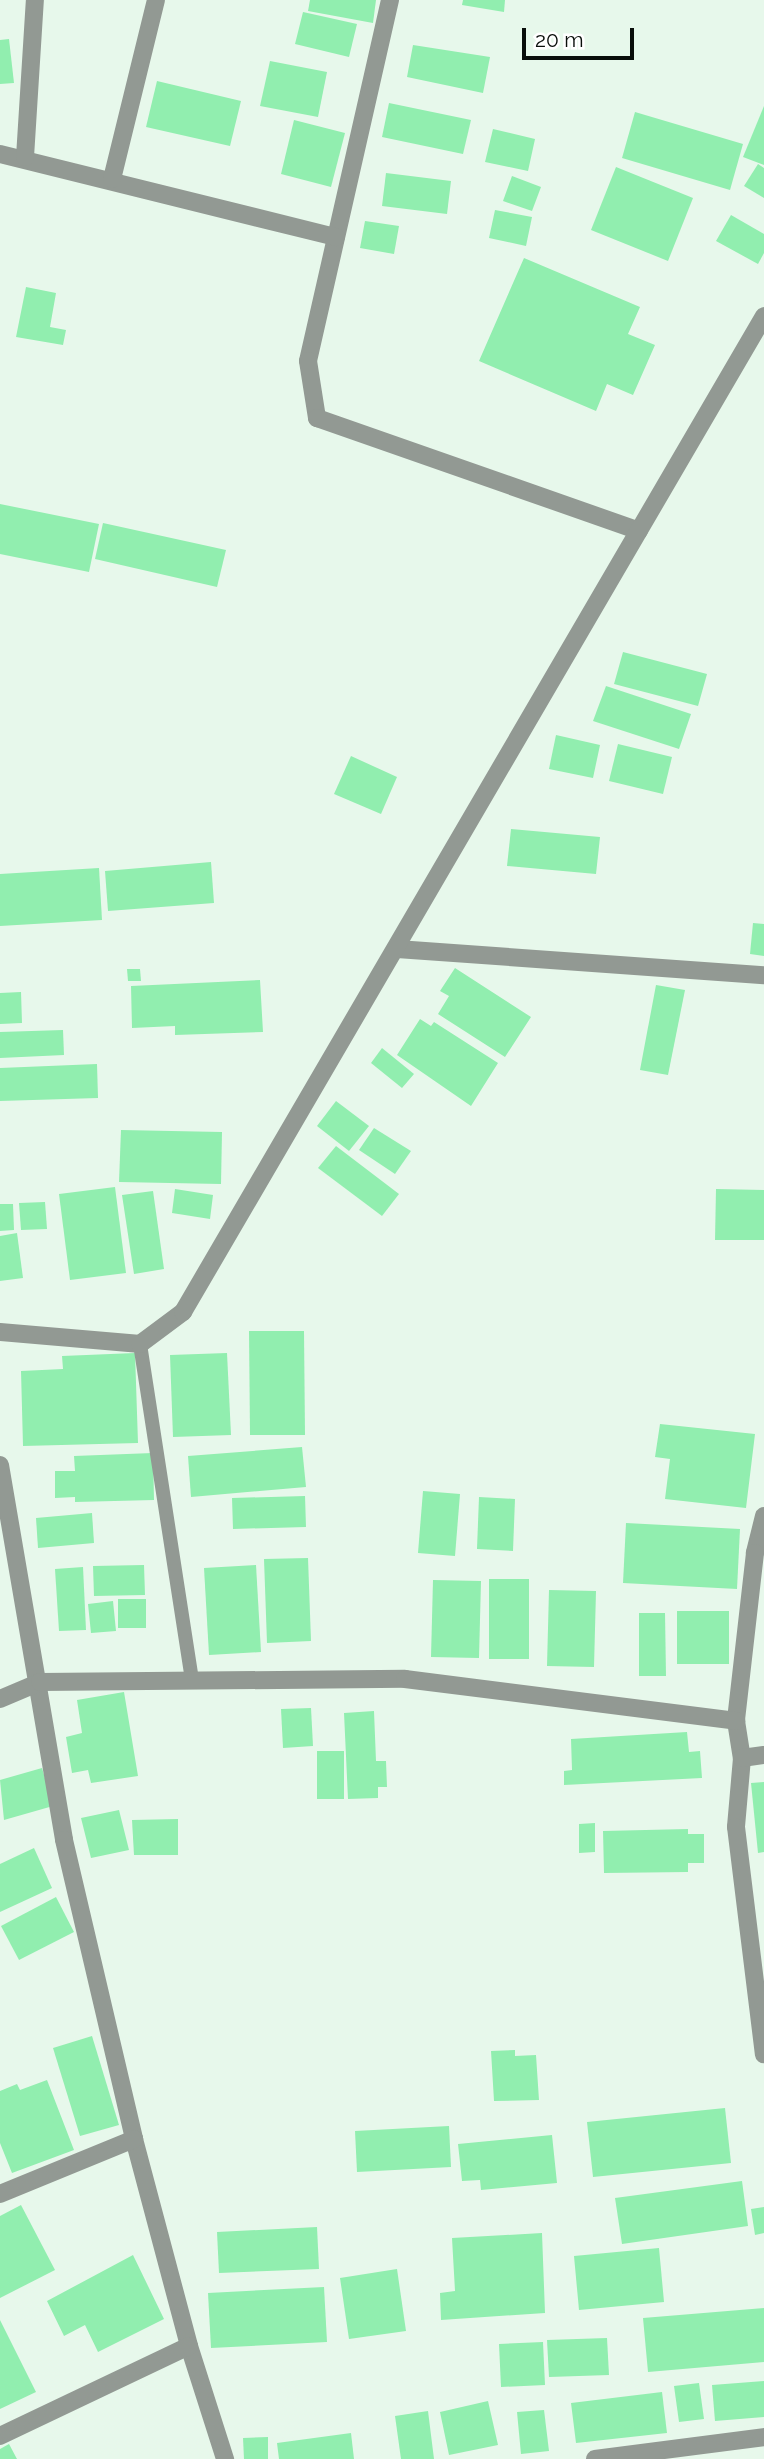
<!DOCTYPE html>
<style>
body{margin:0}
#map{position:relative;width:764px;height:2459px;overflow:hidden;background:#e7f8eb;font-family:Raleway,sans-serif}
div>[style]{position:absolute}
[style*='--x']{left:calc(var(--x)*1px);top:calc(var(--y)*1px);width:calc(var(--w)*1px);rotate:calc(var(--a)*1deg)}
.building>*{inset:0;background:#91eeaf}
.lane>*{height:14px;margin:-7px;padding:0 7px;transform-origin:7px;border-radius:7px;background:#929993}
.street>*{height:18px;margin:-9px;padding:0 9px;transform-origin:9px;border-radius:9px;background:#929993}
span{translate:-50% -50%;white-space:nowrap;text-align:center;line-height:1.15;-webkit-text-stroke:5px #fff;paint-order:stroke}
.scale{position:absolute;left:522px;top:28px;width:112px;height:32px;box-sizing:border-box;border:4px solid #090e0a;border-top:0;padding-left:9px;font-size:21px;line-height:24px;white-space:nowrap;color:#090e0a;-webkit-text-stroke:5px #fff;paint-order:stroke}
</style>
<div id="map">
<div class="building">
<i style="clip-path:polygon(310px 0,376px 0,373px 23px,308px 11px)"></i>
<i style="clip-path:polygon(463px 0,505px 0,504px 12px,462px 5px)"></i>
<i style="clip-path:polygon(303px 12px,357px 24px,349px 57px,295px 44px)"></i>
<i style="clip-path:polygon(9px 39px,14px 83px,0 84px,0 40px)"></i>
<i style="clip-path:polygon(413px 45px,490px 57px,483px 93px,407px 77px)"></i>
<i style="clip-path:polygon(270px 61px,327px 72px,318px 117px,260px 106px)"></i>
<i style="clip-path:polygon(157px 81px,241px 101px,230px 146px,146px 127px)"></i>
<i style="clip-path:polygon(389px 103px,471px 120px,463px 154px,382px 137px)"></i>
<i style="clip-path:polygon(764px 106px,764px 165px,743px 157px)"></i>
<i style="clip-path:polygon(635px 112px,743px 144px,730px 190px,622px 158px)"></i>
<i style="clip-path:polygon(294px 120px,345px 133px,331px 187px,281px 174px)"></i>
<i style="clip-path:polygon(493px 129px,535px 139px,528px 171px,485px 162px)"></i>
<i style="clip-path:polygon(758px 164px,764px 168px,764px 198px,744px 186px)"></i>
<i style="clip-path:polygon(616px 167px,693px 198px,668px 261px,591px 230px)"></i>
<i style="clip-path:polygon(386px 173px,451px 181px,447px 214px,382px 206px)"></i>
<i style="clip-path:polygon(512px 176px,541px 187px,532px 211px,503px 201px)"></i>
<i style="clip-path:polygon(495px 210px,532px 217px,526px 246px,489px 238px)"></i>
<i style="clip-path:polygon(731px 215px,764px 234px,764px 253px,758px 264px,716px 241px)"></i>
<i style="clip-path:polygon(365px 221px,399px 226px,394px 254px,360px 248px)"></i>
<i style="clip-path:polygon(524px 258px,640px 307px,628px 334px,655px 345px,633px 395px,607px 384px,596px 411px,479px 361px)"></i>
<i style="clip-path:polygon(26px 287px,56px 293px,50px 327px,66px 330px,63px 345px,16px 337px)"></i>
<i style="clip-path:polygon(0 504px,99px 524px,89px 572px,0 554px)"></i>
<i style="clip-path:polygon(103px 523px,226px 550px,217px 587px,95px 559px)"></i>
<i style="clip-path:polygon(623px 652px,707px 674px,698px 706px,614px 684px)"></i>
<i style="clip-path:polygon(606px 686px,691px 714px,679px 749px,593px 721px)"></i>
<i style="clip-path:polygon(556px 735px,600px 745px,593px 778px,549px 769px)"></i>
<i style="clip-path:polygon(618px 744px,672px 757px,663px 794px,609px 781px)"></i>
<i style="clip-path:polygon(351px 756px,397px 777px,381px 814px,334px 794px)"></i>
<i style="clip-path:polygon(511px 829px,600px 837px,596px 874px,507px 866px)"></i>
<i style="clip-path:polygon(211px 862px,214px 903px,108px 911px,105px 871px)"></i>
<i style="clip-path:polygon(99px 868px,102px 920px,0 926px,0 874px)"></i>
<i style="clip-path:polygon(753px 923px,764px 924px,764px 956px,750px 954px)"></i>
<i style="clip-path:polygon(455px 968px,531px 1017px,505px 1057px,438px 1014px,449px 996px,440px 991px)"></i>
<i style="clip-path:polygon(127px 969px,140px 969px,141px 981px,128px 981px)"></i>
<i style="clip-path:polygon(260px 980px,263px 1032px,175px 1035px,175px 1026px,132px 1028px,131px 986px)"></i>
<i style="clip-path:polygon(656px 985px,685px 990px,668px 1075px,640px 1070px)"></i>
<i style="clip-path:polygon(21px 992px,22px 1023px,0 1024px,0 993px)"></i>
<i style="clip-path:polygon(420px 1019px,431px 1026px,434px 1022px,498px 1063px,471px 1106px,397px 1055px)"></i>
<i style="clip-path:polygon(63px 1030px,64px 1055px,0 1058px,0 1032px)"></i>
<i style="clip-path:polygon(382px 1048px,414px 1074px,402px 1088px,371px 1063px)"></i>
<i style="clip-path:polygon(97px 1064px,98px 1098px,0 1101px,0 1068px)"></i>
<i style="clip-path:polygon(336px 1101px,369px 1126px,349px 1151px,317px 1126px)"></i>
<i style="clip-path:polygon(374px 1128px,411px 1151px,395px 1174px,359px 1150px)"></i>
<i style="clip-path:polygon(121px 1130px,222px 1132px,221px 1184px,119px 1182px)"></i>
<i style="clip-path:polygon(336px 1146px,399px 1194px,382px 1216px,318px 1168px)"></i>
<i style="clip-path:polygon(115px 1187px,126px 1273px,70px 1280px,59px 1194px)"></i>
<i style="clip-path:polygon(175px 1189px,213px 1195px,210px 1219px,172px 1213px)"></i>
<i style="clip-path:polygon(716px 1189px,764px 1190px,764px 1240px,715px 1240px)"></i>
<i style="clip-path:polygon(153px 1191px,164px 1269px,134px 1274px,122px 1195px)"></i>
<i style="clip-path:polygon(45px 1202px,47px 1229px,21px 1230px,19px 1203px)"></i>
<i style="clip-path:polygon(0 1204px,13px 1204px,14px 1230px,0 1231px)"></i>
<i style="clip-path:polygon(17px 1233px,23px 1278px,0 1281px,0 1236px)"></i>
<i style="clip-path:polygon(249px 1331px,304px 1331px,305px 1435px,250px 1435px)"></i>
<i style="clip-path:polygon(135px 1353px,138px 1443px,23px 1446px,21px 1371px,63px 1369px,62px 1356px)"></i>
<i style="clip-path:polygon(227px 1353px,231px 1435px,173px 1437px,170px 1355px)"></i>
<i style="clip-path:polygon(660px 1424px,755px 1434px,746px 1508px,665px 1499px,670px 1459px,655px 1457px)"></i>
<i style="clip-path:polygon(302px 1447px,306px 1487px,191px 1497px,188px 1456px)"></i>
<i style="clip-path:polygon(153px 1453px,154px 1500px,75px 1502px,75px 1497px,55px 1498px,55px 1471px,75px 1471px,74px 1456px)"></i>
<i style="clip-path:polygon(423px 1491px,460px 1494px,455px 1556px,418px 1553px)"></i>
<i style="clip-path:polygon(305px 1496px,306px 1527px,233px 1529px,232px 1498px)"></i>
<i style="clip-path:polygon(479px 1497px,515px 1499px,513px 1551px,477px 1549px)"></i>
<i style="clip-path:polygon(92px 1513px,94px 1543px,38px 1548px,36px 1518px)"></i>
<i style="clip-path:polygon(626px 1523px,740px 1529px,737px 1589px,623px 1583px)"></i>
<i style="clip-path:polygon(308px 1558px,311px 1641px,267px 1643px,264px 1559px)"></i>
<i style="clip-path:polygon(144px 1565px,145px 1595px,94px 1596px,93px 1566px)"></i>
<i style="clip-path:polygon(256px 1565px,261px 1652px,209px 1655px,204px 1568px)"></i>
<i style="clip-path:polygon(83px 1567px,86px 1630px,59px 1631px,55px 1569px)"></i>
<i style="clip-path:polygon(489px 1579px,529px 1579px,529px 1659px,489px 1659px)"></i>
<i style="clip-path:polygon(433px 1580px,481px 1581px,479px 1658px,431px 1657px)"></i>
<i style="clip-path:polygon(549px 1590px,596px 1591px,594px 1667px,547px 1666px)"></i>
<i style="clip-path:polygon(118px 1599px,146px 1599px,146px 1628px,118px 1628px)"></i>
<i style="clip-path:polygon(113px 1601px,116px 1631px,91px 1633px,88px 1604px)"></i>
<i style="clip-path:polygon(677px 1611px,729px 1611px,729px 1664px,677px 1664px)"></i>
<i style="clip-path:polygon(639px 1613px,665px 1613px,666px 1676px,639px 1676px)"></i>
<i style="clip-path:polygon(124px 1692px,138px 1776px,91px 1783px,88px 1770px,72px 1773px,66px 1737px,82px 1733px,77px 1700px)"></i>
<i style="clip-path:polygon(311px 1708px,313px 1746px,283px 1748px,281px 1709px)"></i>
<i style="clip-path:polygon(374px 1711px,376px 1761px,386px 1761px,387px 1787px,378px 1787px,378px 1798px,348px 1799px,344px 1713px)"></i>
<i style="clip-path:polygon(687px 1732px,689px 1752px,700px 1751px,702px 1778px,564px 1785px,564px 1771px,572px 1770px,571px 1739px)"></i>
<i style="clip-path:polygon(317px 1751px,344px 1751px,344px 1799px,317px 1799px)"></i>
<i style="clip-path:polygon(42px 1768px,53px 1806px,4px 1820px,0 1780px)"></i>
<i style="clip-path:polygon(764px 1782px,764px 1852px,758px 1853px,751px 1783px)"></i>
<i style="clip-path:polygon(119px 1810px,129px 1850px,91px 1858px,81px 1818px)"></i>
<i style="clip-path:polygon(178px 1819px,178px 1855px,134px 1855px,132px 1820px)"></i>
<i style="clip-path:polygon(595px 1823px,595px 1852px,579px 1853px,579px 1824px)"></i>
<i style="clip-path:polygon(688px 1829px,688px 1834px,704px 1834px,704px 1863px,688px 1863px,688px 1872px,604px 1873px,603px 1831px)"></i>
<i style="clip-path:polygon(34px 1848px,52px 1888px,0 1912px,0 1864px)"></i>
<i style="clip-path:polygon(56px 1897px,74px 1932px,19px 1960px,1px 1926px)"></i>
<i style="clip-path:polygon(92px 2036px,119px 2125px,80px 2136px,53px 2048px)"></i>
<i style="clip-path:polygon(515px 2050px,515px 2056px,536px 2055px,539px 2100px,494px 2101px,491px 2051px)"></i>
<i style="clip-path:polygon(47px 2080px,74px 2150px,12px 2173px,0 2143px,0 2091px,17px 2084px,20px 2090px)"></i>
<i style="clip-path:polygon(725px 2108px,731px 2163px,593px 2177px,587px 2122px)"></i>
<i style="clip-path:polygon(449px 2126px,451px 2167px,357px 2172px,355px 2131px)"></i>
<i style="clip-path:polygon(552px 2135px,557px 2183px,481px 2190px,480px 2180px,462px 2181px,458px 2144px)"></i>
<i style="clip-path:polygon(742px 2181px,748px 2226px,622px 2244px,615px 2198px)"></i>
<i style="clip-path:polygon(21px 2205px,55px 2270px,0 2298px,0 2216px)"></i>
<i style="clip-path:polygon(764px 2207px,764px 2233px,755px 2235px,751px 2209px)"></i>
<i style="clip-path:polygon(317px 2227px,319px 2269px,219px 2273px,217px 2232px)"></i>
<i style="clip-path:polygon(542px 2233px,545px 2313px,441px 2320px,440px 2293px,455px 2291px,452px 2238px)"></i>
<i style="clip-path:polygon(659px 2248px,664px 2302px,579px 2310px,574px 2256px)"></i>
<i style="clip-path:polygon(133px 2255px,164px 2319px,98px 2352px,85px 2325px,64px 2336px,47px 2301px)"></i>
<i style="clip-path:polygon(397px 2269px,406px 2331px,349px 2339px,340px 2278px)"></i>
<i style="clip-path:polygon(324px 2287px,327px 2342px,211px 2348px,208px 2293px)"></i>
<i style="clip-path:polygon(764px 2308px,764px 2362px,648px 2372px,643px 2318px)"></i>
<i style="clip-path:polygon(0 2320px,36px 2392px,0 2409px)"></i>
<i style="clip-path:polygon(607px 2338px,609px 2375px,549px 2377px,547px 2340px)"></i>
<i style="clip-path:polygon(543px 2342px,545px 2385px,501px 2387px,499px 2344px)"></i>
<i style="clip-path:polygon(764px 2381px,764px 2417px,715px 2421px,712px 2385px)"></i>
<i style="clip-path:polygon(699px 2383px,704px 2419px,679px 2422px,674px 2386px)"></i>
<i style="clip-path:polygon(662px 2392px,667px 2433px,576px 2443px,571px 2403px)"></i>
<i style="clip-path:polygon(488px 2401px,498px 2445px,449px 2455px,440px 2412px)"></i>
<i style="clip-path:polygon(544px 2410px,549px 2451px,521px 2454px,517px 2412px)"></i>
<i style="clip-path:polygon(428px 2411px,434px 2459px,401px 2459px,395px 2416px)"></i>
<i style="clip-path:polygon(351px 2433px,354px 2459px,279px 2459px,277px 2443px)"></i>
<i style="clip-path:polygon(268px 2437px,268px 2459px,244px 2459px,243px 2438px)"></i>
<i style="clip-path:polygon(9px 2444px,17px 2459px,0 2459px,0 2449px)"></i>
</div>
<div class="lane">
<i style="--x:140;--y:1344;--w:338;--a:81.2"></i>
</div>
<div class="street">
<i style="--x:390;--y:0;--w:370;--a:102.8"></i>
<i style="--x:308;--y:361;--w:58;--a:81"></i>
<i style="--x:317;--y:418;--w:341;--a:19.3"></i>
<i style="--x:0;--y:154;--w:346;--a:13.9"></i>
<i style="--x:25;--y:157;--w:157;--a:-86.4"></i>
<i style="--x:112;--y:179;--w:184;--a:-76.2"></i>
<i style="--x:397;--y:949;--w:368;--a:4.1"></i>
<i style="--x:0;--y:1332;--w:141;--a:4.9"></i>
<i style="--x:140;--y:1344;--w:54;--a:-36.7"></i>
<i style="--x:183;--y:1312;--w:1153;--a:-59.74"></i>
<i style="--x:0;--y:1465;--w:380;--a:80.3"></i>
<i style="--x:64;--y:1840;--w:307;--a:76.8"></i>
<i style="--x:134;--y:2139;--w:214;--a:75.1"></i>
<i style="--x:189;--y:2346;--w:119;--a:72.3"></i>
<i style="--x:764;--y:1516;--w:38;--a:104"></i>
<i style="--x:755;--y:1553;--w:169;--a:96.5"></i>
<i style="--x:736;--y:1721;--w:37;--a:81"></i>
<i style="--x:742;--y:1758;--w:69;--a:95"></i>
<i style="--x:736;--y:1827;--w:229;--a:83"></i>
<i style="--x:0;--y:1699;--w:43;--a:-23"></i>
<i style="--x:40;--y:1682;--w:365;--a:-0.5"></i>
<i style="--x:405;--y:1679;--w:334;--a:7.2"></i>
<i style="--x:742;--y:1758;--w:22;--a:-8"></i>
<i style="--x:0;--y:2194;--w:145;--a:-22.3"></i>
<i style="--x:0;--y:2436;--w:209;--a:-25.5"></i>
<i style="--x:595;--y:2459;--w:170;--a:-7.4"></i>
</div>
<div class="scale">20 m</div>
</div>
